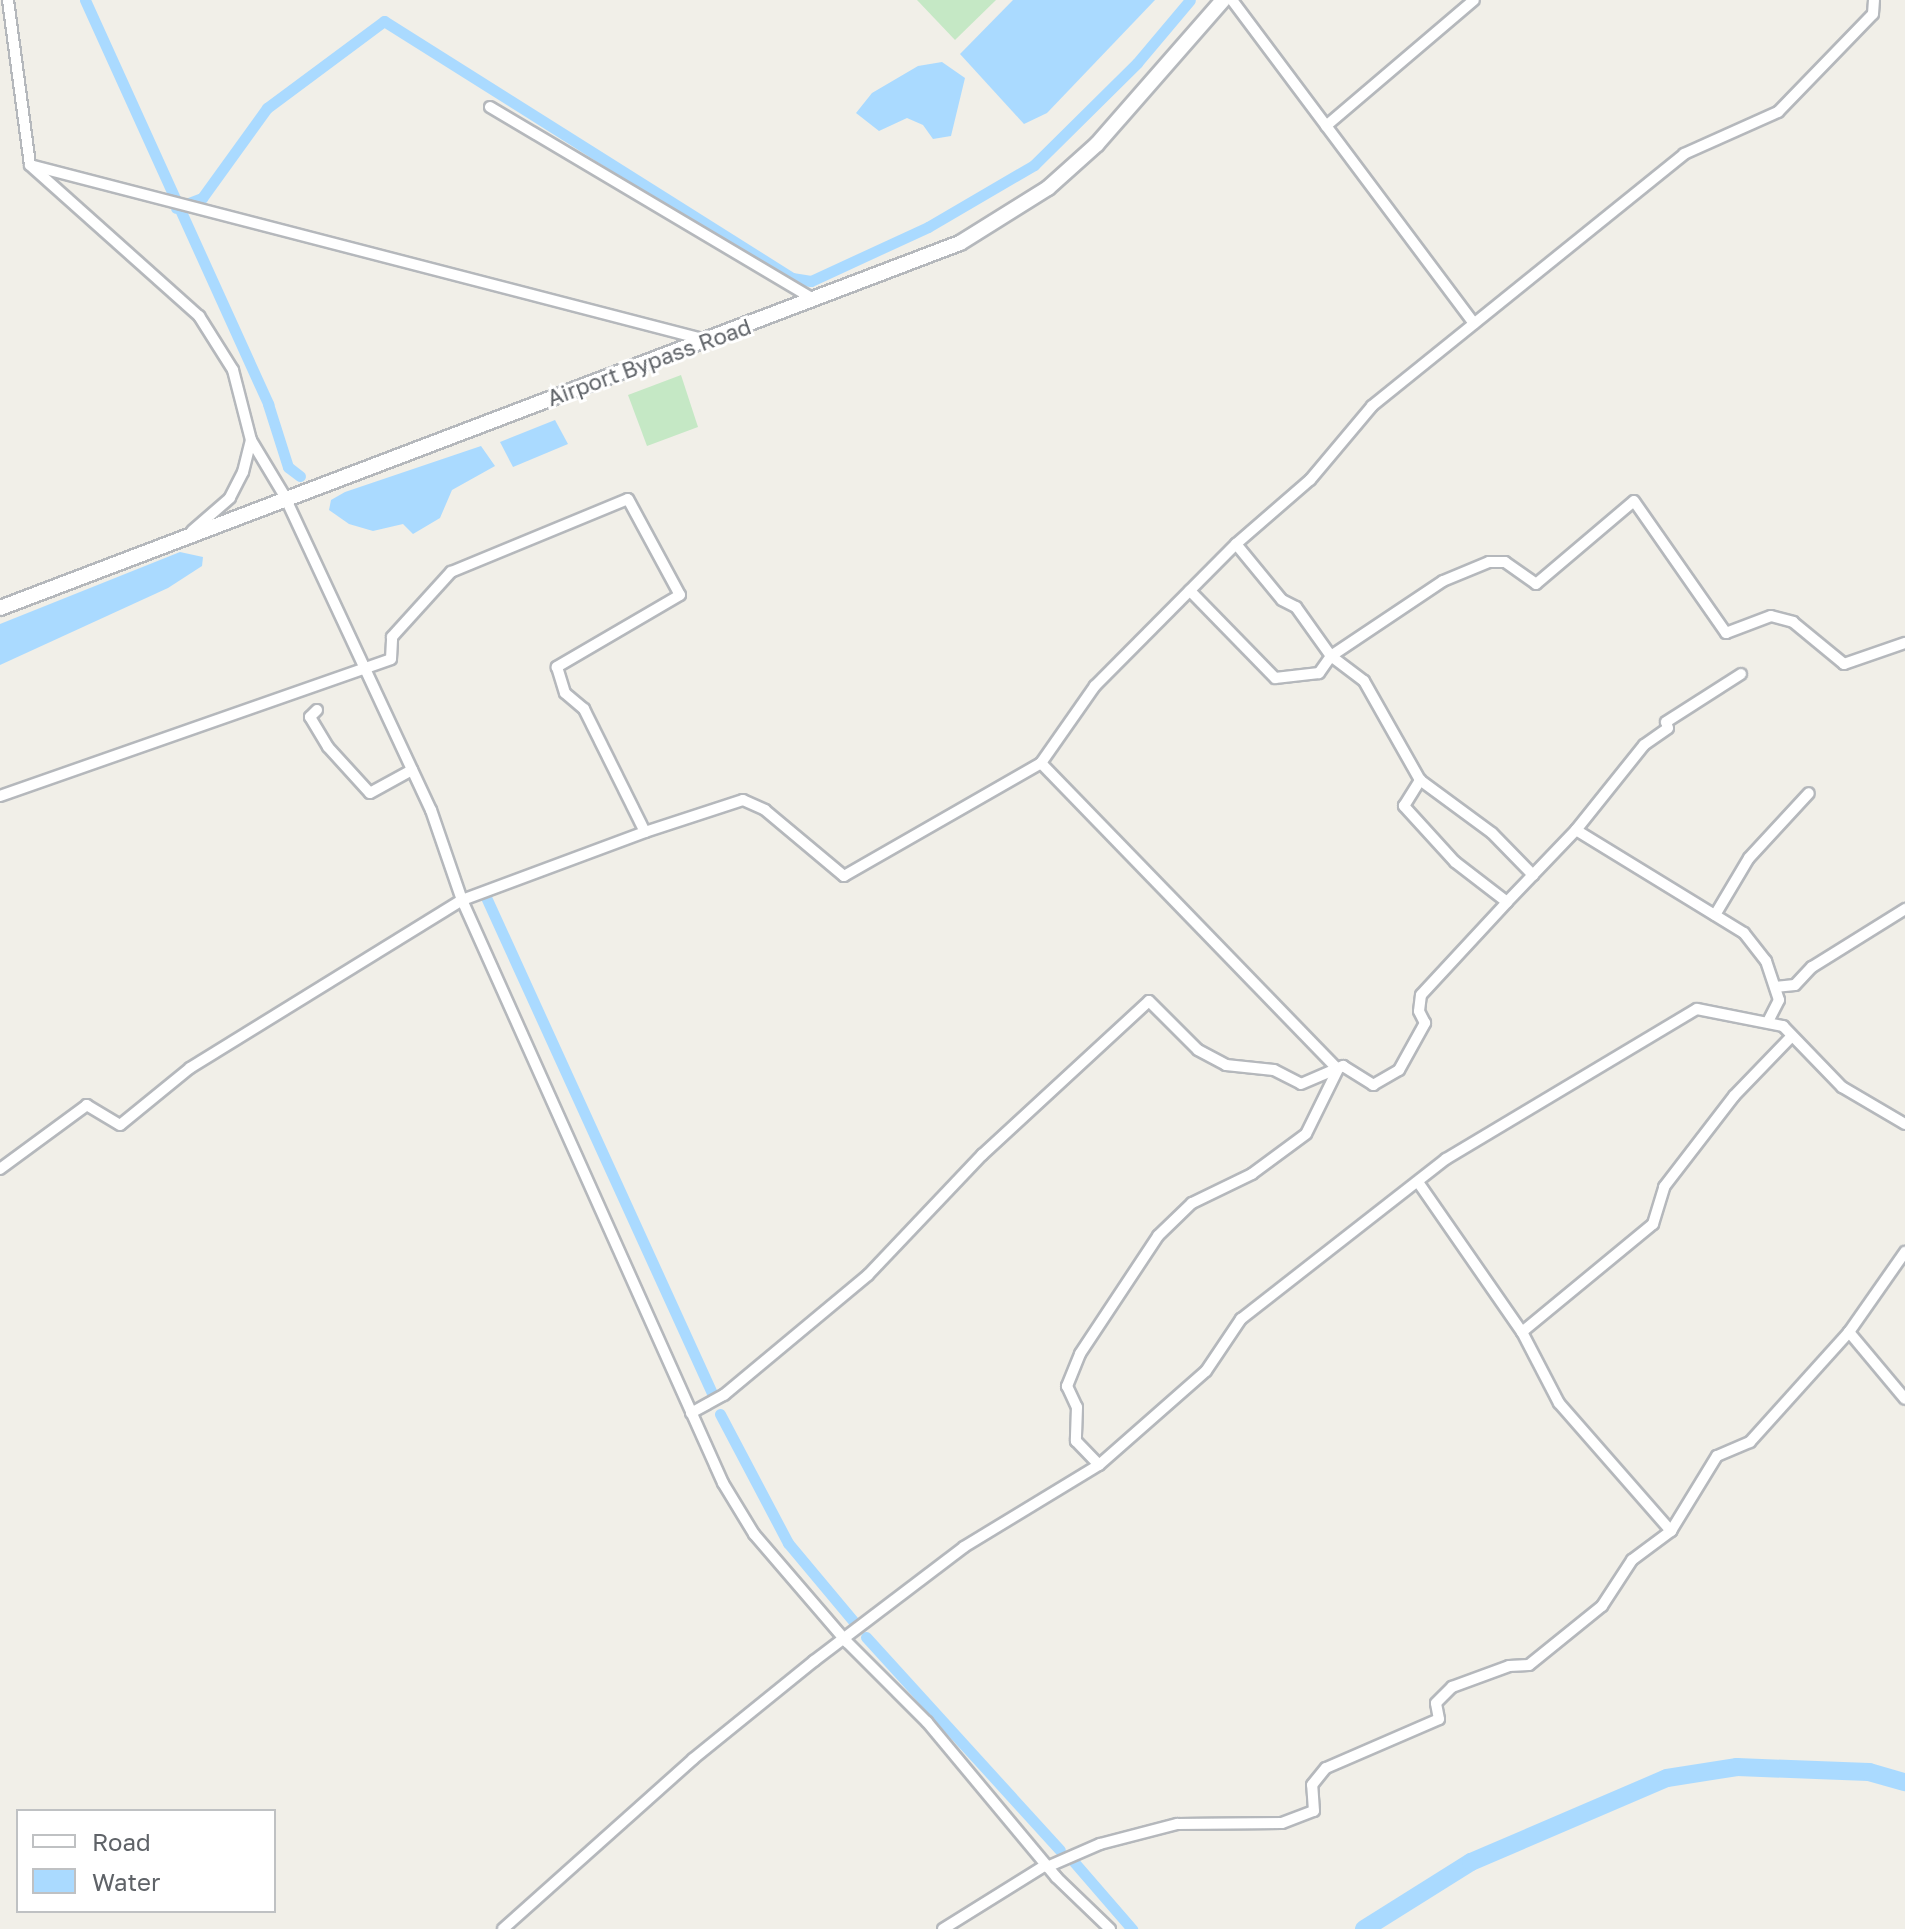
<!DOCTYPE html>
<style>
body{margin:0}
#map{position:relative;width:1905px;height:1929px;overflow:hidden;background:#f1efe8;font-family:"Golos Text",sans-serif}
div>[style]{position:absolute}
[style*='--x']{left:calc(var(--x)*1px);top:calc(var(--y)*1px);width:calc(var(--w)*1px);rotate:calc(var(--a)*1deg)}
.green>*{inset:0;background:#c5e8c5}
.water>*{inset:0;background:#aadaff}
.canal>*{height:11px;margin:-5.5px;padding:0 5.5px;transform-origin:5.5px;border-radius:5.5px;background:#aadaff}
.river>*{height:18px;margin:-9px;padding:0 9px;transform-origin:9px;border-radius:9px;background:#aadaff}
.roads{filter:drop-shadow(2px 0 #b5b8bc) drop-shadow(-2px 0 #b5b8bc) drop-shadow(0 2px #b5b8bc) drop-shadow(0 -2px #b5b8bc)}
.street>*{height:10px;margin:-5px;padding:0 5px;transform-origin:5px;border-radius:5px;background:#fff}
.secondary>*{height:14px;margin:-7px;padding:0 7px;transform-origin:7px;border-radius:7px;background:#fff}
span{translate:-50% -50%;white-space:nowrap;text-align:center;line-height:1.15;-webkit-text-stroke:6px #fff;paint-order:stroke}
.street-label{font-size:22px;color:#5f6368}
.legend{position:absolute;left:16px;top:1809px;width:260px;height:104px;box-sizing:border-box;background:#fff;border:2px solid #bfc1c3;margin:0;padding:10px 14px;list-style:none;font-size:24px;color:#5f6368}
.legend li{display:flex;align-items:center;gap:16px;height:40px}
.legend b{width:40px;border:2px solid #bfc1c3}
</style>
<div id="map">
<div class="green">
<i style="clip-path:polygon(917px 0,996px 0,955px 40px)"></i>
<i style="clip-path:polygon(681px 375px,698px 427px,647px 446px,628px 395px)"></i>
</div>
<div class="water">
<i style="clip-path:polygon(1013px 0,1155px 0,1047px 113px,1024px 124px,960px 54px)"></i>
<i style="clip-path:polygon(942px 62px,965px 78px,951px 136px,933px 139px,923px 125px,907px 118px,879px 131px,856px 113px,872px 93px,918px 66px)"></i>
<i style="clip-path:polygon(555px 420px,568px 444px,513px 467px,500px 442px)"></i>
<i style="clip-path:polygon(481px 446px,495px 466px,452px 490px,440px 518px,413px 534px,403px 524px,373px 531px,349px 524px,329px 510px,331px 500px,345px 492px)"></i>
<i style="clip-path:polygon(180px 552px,203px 557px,202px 566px,168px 588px,0 665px,0 624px)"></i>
</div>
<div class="canal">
<i style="--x:85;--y:0;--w:444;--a:65.6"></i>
<i style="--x:268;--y:404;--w:66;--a:72.4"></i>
<i style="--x:288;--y:467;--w:15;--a:37"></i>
<i style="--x:176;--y:208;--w:28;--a:-21"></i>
<i style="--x:202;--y:198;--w:111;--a:-54.2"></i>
<i style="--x:267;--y:108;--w:146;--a:-36.6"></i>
<i style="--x:384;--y:21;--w:482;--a:32.2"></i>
<i style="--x:792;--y:278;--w:19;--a:9"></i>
<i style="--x:811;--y:281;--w:129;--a:-24.8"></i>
<i style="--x:928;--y:227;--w:123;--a:-30.3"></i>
<i style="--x:1034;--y:165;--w:145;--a:-44.7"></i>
<i style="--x:1137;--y:63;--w:82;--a:-49.9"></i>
<i style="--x:485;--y:895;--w:547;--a:65.5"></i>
<i style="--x:720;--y:1414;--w:146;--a:62.2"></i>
<i style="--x:788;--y:1543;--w:104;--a:50.1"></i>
<i style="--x:866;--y:1637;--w:288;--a:47.7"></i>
<i style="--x:1074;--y:1862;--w:89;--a:49.1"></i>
</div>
<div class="river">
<i style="--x:1364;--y:1929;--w:126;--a:-32.1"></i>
<i style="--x:1471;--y:1862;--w:213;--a:-23.2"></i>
<i style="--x:1667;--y:1778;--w:71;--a:-8.9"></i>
<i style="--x:1737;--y:1767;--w:132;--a:2.2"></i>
<i style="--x:1869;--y:1772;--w:37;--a:16"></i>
</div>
<div class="roads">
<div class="street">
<i style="--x:8;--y:0;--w:166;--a:82.4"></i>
<i style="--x:30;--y:165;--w:227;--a:41.8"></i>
<i style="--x:199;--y:316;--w:64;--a:57.8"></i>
<i style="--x:233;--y:370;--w:72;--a:75.6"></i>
<i style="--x:251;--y:440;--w:33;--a:104"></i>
<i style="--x:243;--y:472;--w:29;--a:117"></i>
<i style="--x:230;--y:498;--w:50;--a:139"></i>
<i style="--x:1232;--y:0;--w:404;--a:53.2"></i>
<i style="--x:490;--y:107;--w:378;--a:30.7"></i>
<i style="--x:1326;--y:126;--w:194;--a:-40.4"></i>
<i style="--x:30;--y:165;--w:698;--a:14.51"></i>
<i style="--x:251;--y:440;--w:64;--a:59"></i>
<i style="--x:284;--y:495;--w:348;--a:65"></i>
<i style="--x:431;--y:810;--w:95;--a:71"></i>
<i style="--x:462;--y:900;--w:639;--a:65.88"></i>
<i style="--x:723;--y:1483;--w:60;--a:58.7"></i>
<i style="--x:754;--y:1534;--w:143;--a:49.3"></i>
<i style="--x:847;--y:1642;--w:113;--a:45"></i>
<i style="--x:927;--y:1722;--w:202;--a:50.2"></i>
<i style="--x:1056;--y:1877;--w:75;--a:43.9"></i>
<i style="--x:1236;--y:544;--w:72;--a:50.6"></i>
<i style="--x:1282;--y:600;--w:16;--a:27"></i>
<i style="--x:1296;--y:607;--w:60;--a:54.5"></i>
<i style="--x:1331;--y:656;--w:135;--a:-33.8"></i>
<i style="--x:1443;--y:581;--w:50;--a:-22.4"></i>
<i style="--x:1489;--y:562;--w:16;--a:0"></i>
<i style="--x:1505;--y:562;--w:38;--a:35"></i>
<i style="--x:1536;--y:584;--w:128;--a:-40.3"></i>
<i style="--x:1634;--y:501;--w:161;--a:55.1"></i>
<i style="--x:1726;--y:633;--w:48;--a:-20.7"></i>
<i style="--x:1771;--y:616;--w:23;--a:15"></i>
<i style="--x:1793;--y:622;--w:66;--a:39.5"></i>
<i style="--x:1844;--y:664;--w:65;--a:-19"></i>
<i style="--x:317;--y:710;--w:10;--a:135"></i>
<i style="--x:310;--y:717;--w:35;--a:59"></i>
<i style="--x:328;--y:747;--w:62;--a:47.6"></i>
<i style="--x:370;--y:793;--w:48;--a:-28.7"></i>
<i style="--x:1041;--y:763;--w:426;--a:45.9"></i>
<i style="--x:1338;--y:1069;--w:72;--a:116.2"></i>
<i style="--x:1306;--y:1134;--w:67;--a:143.5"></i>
<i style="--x:1252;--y:1174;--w:67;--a:154.2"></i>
<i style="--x:1192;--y:1203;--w:47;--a:135.9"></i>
<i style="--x:1158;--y:1236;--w:141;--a:123.5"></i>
<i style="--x:1080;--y:1354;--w:35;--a:112"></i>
<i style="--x:1067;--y:1386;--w:23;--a:65"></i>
<i style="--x:1077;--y:1407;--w:34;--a:92"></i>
<i style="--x:1076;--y:1441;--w:33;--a:46"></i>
<i style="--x:1420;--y:780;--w:89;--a:36.4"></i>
<i style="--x:1492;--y:833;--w:59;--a:45.7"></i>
<i style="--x:0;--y:796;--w:414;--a:-19.3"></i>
<i style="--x:391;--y:659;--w:22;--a:-87"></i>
<i style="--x:392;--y:637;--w:88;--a:-47.8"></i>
<i style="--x:451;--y:572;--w:191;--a:-22.4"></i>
<i style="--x:628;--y:499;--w:109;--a:61.6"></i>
<i style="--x:680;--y:595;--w:143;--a:149.7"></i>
<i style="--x:557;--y:667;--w:27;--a:73"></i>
<i style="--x:565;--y:693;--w:25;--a:40"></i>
<i style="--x:584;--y:709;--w:137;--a:63.6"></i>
<i style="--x:645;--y:832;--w:195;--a:159.6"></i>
<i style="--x:462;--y:900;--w:320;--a:148.3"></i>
<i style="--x:190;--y:1068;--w:90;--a:140.8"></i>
<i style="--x:120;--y:1125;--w:39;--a:-149"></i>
<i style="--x:87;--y:1105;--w:108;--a:143.7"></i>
<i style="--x:1576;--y:830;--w:109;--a:-51.3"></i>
<i style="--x:1644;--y:745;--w:29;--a:-35"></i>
<i style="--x:1668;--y:728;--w:6;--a:-108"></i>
<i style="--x:1666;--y:722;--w:89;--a:-32.6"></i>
<i style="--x:645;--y:832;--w:103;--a:-18.1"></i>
<i style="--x:743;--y:800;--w:24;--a:24"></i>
<i style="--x:765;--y:810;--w:103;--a:39.9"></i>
<i style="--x:844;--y:876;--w:227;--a:-29.8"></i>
<i style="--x:1041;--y:763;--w:94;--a:-55"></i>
<i style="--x:1095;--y:686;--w:200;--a:-45.2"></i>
<i style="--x:1236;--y:544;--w:98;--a:-40.9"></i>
<i style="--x:1310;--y:480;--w:97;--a:-50"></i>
<i style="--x:1372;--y:406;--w:401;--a:-38.9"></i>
<i style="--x:1684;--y:154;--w:103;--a:-24.1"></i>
<i style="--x:1778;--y:112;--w:136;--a:-45.9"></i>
<i style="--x:1873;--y:14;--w:14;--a:-86"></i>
<i style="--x:1507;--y:902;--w:100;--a:-46.2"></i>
<i style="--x:1576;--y:830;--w:197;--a:31.5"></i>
<i style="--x:1744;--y:933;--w:36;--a:52"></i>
<i style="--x:1766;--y:961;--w:41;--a:71.6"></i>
<i style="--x:1779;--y:1000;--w:25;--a:117"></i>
<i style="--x:1715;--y:915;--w:66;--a:-59.2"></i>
<i style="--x:1749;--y:858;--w:88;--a:-47.3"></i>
<i style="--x:1775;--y:987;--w:20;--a:-6"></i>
<i style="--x:1795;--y:985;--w:25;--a:-47"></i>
<i style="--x:1812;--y:967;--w:110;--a:-31.9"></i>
<i style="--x:1418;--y:1182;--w:183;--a:55.3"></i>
<i style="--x:1522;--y:1332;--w:170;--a:-39.5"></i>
<i style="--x:1653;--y:1224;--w:39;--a:-73"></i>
<i style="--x:1664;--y:1187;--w:115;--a:-52.4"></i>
<i style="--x:1734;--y:1096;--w:83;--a:-46"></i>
<i style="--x:1522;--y:1332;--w:80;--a:62.5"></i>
<i style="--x:1559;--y:1403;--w:170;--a:48.8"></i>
<i style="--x:1849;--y:1332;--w:87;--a:50.1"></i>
<i style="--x:691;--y:1413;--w:38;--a:-29"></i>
<i style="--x:724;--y:1395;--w:187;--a:-39.8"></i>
<i style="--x:868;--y:1275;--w:166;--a:-46.5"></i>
<i style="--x:982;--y:1155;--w:227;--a:-42.7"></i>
<i style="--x:1149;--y:1001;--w:69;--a:45"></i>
<i style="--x:1198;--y:1050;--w:32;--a:28"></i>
<i style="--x:1226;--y:1065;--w:48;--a:5.9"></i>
<i style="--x:1274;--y:1070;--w:30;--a:27"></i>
<i style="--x:1301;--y:1084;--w:46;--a:-23.2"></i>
<i style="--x:1343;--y:1066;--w:36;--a:32"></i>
<i style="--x:1373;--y:1085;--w:30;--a:-30"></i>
<i style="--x:1399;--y:1070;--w:54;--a:-61"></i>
<i style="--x:1425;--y:1023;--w:13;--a:-117"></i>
<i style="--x:1419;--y:1011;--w:16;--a:-83"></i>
<i style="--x:1421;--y:995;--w:127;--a:-47.2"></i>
<i style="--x:1507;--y:902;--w:66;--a:-142.4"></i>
<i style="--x:1455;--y:862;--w:76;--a:-132.3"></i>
<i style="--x:1404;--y:806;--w:31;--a:-58"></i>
<i style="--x:1420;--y:780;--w:114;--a:-119.5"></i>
<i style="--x:1364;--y:681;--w:41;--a:-142.9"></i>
<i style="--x:1331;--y:656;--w:21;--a:125"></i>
<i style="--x:1319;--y:673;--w:44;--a:173.5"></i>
<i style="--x:1275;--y:678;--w:122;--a:-134.3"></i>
<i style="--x:1047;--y:1867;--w:58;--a:-23.5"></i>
<i style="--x:1100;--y:1844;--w:80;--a:-14.6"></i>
<i style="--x:1177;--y:1824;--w:105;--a:-0.5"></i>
<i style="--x:1282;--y:1823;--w:34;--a:-21"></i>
<i style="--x:1314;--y:1811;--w:26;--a:-94"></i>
<i style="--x:1312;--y:1785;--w:22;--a:-51"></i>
<i style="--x:1326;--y:1768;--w:123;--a:-23.4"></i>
<i style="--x:1439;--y:1719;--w:16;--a:-101"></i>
<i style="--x:1436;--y:1703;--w:23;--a:-45"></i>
<i style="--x:1452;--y:1687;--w:61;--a:-20.2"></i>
<i style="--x:1509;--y:1666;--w:20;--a:-3"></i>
<i style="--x:1529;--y:1665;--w:94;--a:-38.9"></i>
<i style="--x:1602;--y:1606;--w:55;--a:-56.9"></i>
<i style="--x:1632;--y:1560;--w:49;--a:-36.6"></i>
<i style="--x:1671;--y:1531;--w:88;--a:-58.5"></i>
<i style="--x:1717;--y:1456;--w:36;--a:-23"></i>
<i style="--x:1750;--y:1442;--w:148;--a:-48"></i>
<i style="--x:1849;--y:1332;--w:98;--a:-55"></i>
<i style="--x:503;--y:1929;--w:255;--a:-41.8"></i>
<i style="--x:693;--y:1759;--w:156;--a:-39"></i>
<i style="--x:814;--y:1661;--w:188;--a:-37.2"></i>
<i style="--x:964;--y:1547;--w:158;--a:-31.3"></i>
<i style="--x:1099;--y:1465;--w:142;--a:-41.3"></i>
<i style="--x:1206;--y:1371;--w:63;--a:-56.1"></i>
<i style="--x:1241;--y:1319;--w:260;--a:-38"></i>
<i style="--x:1446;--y:1159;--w:292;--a:-30.9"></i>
<i style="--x:1697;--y:1009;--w:88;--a:11.2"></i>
<i style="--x:1783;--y:1026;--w:85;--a:46"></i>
<i style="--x:1842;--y:1087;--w:73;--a:30.4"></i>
<i style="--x:943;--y:1929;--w:121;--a:-31.9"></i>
</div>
<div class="secondary">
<i style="--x:0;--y:608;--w:1027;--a:-20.82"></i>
<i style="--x:960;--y:243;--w:104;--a:-32"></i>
<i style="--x:1048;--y:188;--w:66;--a:-41.9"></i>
<i style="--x:1097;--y:144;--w:191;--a:-48.8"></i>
</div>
</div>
<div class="street-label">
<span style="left:649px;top:362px;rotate:-20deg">Airport Bypass Road</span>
</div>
<ul class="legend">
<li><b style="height:10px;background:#fff"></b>Road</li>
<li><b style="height:22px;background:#aadaff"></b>Water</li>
</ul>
</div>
